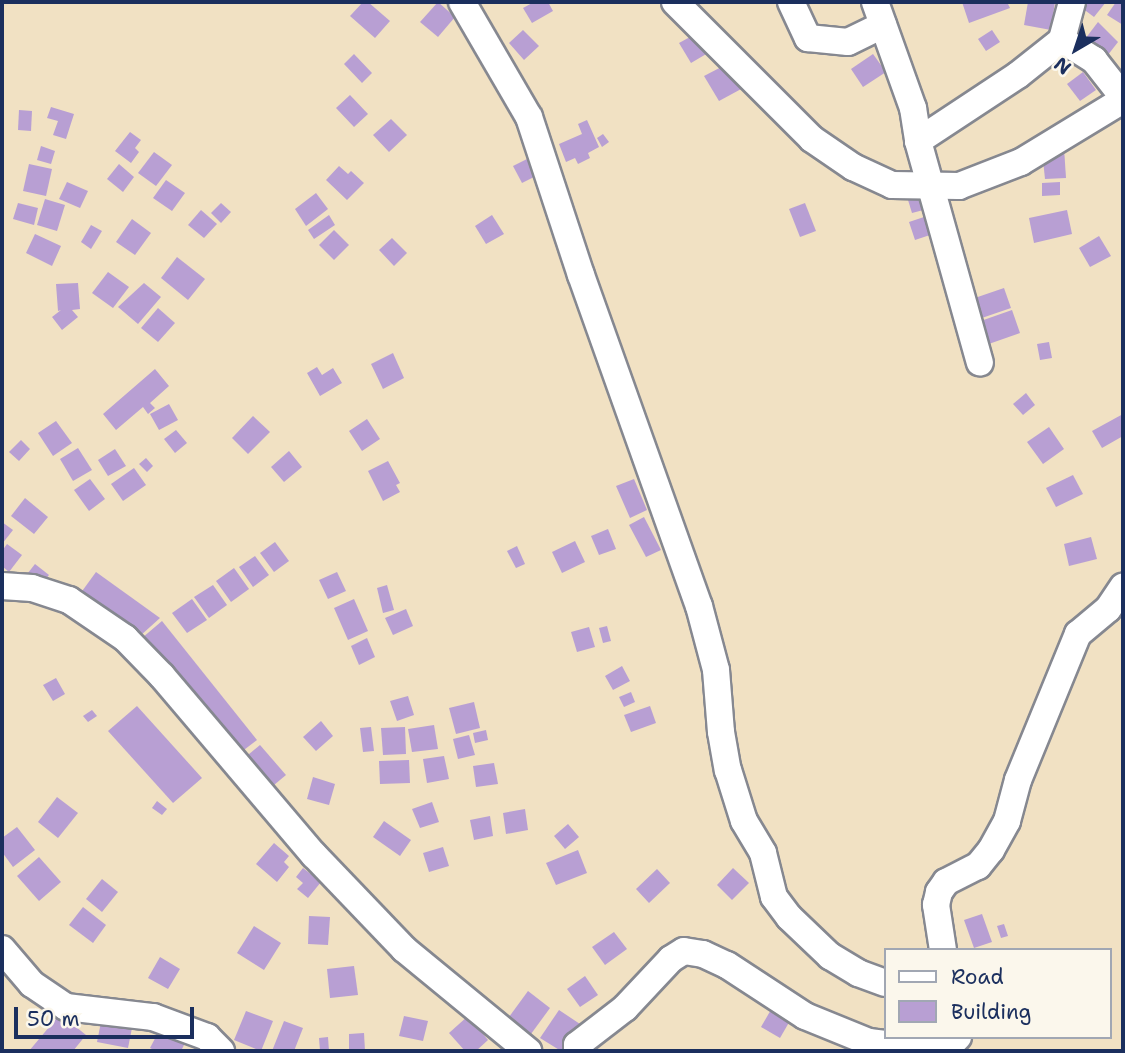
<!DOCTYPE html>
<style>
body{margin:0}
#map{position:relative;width:1125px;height:1053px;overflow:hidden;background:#f1e1c3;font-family:"Shantell Sans",sans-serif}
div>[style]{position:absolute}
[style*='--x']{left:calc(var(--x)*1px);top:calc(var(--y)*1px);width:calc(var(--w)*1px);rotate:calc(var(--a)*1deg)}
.building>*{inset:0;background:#b89fd3}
.roads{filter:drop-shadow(2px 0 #868890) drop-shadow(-2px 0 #868890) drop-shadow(0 2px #868890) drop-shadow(0 -2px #868890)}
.street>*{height:26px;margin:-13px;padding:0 13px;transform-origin:13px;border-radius:13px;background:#fff}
span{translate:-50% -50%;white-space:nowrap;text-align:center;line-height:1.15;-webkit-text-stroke:7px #fbf7ec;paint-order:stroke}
.frame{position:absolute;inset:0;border:4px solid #1b2f5e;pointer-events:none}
.legend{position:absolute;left:884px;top:948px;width:228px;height:91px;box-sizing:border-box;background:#fbf7ec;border:2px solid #a1a7b3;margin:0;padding:9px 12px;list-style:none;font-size:21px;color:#1b2f5e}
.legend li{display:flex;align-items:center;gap:14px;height:35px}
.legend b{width:35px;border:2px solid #a1a7b3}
.north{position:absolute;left:1041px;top:14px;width:70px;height:70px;-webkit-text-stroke:5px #fbf7ec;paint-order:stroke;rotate:219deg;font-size:19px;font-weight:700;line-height:28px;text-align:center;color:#1b2f5e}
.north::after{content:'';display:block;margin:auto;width:24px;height:32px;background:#1b2f5e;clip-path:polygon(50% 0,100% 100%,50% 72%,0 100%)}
.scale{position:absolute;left:14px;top:1007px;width:180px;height:32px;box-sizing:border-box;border:4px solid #1b2f5e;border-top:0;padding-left:9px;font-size:21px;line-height:24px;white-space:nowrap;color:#1b2f5e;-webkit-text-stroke:5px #fbf7ec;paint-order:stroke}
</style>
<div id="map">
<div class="building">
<i style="clip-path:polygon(363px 2px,368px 2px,390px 21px,375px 38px,350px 16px)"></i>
<i style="clip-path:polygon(438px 2px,455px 17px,438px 37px,420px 22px)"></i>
<i style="clip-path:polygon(534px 2px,548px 2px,553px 11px,532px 23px,523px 8px)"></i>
<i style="clip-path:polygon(962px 2px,1007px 2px,1010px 8px,969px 23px)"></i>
<i style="clip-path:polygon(1028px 2px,1055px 2px,1051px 30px,1024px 25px)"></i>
<i style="clip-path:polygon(1074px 2px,1106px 2px,1094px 17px)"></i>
<i style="clip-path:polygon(1116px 2px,1123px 2px,1123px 25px,1107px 15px)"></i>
<i style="clip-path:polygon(1098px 22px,1118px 42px,1104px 60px,1082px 43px)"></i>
<i style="clip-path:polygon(523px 30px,539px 46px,524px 60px,509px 43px)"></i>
<i style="clip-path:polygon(992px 30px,1000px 42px,986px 51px,978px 39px)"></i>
<i style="clip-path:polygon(701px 31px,713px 50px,691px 63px,679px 43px)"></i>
<i style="clip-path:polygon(354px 54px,372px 73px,362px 83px,344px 64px)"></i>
<i style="clip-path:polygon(873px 54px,886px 72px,863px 87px,851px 69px)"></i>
<i style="clip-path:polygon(729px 63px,743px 88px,719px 101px,704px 76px)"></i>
<i style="clip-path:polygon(1083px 72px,1096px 90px,1080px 101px,1067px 84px)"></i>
<i style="clip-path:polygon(350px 95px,368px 114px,354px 127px,336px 108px)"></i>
<i style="clip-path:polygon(51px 107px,74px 114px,66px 139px,53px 135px,58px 121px,47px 118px)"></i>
<i style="clip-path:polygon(19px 110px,32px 111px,31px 131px,18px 130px)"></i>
<i style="clip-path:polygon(391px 119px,407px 135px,389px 152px,373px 135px)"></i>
<i style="clip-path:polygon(587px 120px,599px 147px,588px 153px,590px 158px,578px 164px,575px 158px,566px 162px,559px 144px,582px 134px,578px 124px)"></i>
<i style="clip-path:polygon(130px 132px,141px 140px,135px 148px,139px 152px,131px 163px,115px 151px)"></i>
<i style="clip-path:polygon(603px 134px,609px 142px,602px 147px,597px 138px)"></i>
<i style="clip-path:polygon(41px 146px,55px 151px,51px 164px,37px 160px)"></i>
<i style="clip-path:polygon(1064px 148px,1066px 178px,1045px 179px,1042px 150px)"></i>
<i style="clip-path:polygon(154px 152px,172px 165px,156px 186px,138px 173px)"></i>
<i style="clip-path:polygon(531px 157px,540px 174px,522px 183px,513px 166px)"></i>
<i style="clip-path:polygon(29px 164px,52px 169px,46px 196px,23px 191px)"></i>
<i style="clip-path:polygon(119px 164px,134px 177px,123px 192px,107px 179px)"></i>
<i style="clip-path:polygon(339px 166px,348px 174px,351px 171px,364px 183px,347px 200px,326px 180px)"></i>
<i style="clip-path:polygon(166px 180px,185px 193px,172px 211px,153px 198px)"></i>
<i style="clip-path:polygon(67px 182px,88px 191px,80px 208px,59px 199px)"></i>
<i style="clip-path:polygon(1060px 182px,1060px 195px,1042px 196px,1042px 183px)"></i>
<i style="clip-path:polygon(316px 193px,328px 209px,306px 226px,295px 209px)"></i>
<i style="clip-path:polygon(926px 194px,931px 208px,912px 213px,908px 200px)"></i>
<i style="clip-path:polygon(45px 199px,65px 205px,57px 231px,37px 225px)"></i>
<i style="clip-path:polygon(18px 203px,38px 208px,34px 225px,13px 219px)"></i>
<i style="clip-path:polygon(221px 203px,231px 212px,221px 223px,211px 213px)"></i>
<i style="clip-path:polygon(805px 203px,816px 231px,800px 237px,789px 209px)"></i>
<i style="clip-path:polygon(201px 210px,217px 224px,204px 238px,188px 225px)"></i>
<i style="clip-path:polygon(1067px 210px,1072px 234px,1034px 243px,1029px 218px)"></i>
<i style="clip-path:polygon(329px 215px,335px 225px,314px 239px,308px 230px)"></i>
<i style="clip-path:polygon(492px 215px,504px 234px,486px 244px,475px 226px)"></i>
<i style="clip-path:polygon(930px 215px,936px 233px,915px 240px,909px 222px)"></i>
<i style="clip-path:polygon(132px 219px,151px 233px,135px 255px,116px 242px)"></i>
<i style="clip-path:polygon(91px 225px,102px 231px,91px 249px,81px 242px)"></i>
<i style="clip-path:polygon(334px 230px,349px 245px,334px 260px,319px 245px)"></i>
<i style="clip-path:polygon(35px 234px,61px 246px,52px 266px,26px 253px)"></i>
<i style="clip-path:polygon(1099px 236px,1111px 256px,1090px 267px,1079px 248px)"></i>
<i style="clip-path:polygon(392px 238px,407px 253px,394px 266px,379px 250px)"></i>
<i style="clip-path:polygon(177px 257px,205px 279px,188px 300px,161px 278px)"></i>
<i style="clip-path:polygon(108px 272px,129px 287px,113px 308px,92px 293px)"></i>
<i style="clip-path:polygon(78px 283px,80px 309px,72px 310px,78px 317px,62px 330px,52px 317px,61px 310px,58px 311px,56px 284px)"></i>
<i style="clip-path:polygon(144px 283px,161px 297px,138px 324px,118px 307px)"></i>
<i style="clip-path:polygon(1004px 288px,1011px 308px,973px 321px,966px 301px)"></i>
<i style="clip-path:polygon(158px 308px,175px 323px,158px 342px,141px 328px)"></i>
<i style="clip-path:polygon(1012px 310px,1020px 333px,983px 346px,975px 323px)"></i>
<i style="clip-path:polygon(1049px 342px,1052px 358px,1040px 360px,1037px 344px)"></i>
<i style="clip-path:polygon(393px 353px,404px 378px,383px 389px,371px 364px)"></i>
<i style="clip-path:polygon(317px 367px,322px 375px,333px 368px,342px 383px,320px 396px,307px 373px)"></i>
<i style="clip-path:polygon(155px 369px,169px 386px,150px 403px,155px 408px,148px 414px,143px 407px,116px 430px,103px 414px)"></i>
<i style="clip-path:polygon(1026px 393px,1035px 405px,1023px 415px,1013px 404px)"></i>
<i style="clip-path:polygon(169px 404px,178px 420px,159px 430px,150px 414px)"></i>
<i style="clip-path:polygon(1123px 414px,1123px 436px,1102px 448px,1092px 431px)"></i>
<i style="clip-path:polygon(253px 416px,270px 432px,248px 454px,232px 438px)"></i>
<i style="clip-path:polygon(367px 419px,380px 439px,362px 451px,349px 431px)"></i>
<i style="clip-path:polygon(56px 421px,72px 443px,53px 456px,38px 433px)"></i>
<i style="clip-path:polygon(1049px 427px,1064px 449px,1043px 464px,1027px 442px)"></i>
<i style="clip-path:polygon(176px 430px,187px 443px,175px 453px,164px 439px)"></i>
<i style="clip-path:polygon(21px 440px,30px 449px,19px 461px,9px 452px)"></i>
<i style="clip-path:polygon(78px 448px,92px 470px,73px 481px,60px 459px)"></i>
<i style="clip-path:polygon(115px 449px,126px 466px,108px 476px,98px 460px)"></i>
<i style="clip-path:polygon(289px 451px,302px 467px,284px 482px,271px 467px)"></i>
<i style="clip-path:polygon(146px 458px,153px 466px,147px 472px,139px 464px)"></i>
<i style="clip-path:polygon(388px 461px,400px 483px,396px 485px,400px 492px,383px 501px,368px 471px)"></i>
<i style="clip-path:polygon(134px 468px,146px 485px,123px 501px,111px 484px)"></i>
<i style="clip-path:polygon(1073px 475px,1083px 494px,1056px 507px,1046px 488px)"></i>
<i style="clip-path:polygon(90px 479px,105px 499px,89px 511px,74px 490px)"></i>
<i style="clip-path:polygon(634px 479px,647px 510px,630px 518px,616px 486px)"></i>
<i style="clip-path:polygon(25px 498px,48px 517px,34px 534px,11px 516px)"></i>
<i style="clip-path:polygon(644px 517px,661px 550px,646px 557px,629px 525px)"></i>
<i style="clip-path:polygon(2px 522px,13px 530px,2px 544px)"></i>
<i style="clip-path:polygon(608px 529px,616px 549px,599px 555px,591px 536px)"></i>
<i style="clip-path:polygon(1091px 537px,1097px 559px,1069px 566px,1064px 544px)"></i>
<i style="clip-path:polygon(575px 541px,585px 562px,562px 573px,552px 552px)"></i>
<i style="clip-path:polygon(275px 542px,289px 561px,274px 572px,260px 553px)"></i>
<i style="clip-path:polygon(7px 544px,22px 555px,9px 572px,2px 566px,2px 551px)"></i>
<i style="clip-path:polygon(517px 546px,525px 564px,516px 568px,507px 551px)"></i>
<i style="clip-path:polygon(255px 556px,269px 575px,253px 587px,239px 567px)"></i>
<i style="clip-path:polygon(35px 564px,49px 575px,38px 589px,24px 578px)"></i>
<i style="clip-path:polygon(234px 568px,249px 589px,231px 602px,216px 581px)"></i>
<i style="clip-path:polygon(96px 572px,160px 618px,140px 636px,80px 594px)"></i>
<i style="clip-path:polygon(337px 572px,346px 591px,328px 599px,319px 580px)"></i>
<i style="clip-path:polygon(213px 585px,227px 605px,209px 618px,194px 597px)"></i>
<i style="clip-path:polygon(387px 585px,394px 610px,383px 613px,377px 588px)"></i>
<i style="clip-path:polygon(192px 599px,207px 620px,187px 633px,172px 613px)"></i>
<i style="clip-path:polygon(354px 599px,368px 631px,348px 640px,334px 608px)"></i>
<i style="clip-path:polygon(406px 609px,413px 626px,393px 635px,385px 618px)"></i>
<i style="clip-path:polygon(162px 621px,257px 740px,236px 756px,142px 638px)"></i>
<i style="clip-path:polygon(607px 626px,611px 641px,603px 643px,599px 628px)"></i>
<i style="clip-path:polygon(589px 627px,595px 647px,577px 652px,571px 632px)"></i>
<i style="clip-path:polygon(367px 638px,375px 657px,359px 665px,351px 646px)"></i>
<i style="clip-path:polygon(622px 666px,630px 681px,613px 690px,605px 676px)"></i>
<i style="clip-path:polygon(56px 678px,65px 694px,53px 701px,43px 685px)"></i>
<i style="clip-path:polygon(631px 692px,635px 702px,624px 707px,619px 697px)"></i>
<i style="clip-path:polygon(408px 696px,414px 715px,397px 721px,390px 701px)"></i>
<i style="clip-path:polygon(474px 702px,480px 728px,456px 734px,449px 708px)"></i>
<i style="clip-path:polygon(137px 706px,202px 778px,173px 803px,108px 731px)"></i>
<i style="clip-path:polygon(650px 706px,656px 723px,631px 732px,624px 715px)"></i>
<i style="clip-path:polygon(92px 710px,97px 716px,88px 722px,83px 716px)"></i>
<i style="clip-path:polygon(321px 721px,333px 736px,316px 751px,303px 737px)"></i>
<i style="clip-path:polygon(434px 725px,438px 749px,412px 752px,408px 729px)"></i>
<i style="clip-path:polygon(371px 727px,374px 751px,363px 752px,360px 728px)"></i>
<i style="clip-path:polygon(405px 727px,406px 754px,383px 755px,381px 728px)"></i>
<i style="clip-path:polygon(486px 730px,488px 740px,475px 743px,473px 733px)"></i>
<i style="clip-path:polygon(469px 735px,475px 755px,458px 759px,453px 739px)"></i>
<i style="clip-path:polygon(260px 745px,286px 775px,268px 790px,242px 760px)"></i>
<i style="clip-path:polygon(444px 756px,449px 779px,427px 783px,423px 759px)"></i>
<i style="clip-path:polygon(409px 760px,410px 783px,380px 784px,379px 761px)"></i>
<i style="clip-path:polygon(494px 763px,498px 784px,476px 787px,473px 766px)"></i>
<i style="clip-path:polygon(313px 777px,335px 784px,329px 805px,307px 799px)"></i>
<i style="clip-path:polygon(57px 797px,78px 813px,58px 838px,38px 822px)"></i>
<i style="clip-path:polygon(157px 801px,167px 809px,162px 815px,152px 808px)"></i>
<i style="clip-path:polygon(432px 802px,439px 822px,420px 828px,412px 809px)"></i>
<i style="clip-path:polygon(525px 809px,528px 830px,506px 834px,503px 813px)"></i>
<i style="clip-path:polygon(490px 816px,493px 836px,474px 840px,470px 820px)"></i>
<i style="clip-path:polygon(384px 821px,411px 840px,400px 856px,373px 837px)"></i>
<i style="clip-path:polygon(568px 824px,579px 837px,565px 849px,554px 836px)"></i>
<i style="clip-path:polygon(17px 827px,35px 850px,13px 867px,2px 852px,2px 838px)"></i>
<i style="clip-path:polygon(274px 843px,289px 856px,284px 862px,289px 867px,277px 882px,256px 864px)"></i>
<i style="clip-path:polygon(443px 847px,449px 866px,429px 872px,423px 853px)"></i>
<i style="clip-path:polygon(578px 850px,587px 873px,556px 885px,546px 863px)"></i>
<i style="clip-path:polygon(39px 857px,61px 882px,39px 901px,17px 876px)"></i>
<i style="clip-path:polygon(303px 868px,321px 882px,308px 898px,297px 889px,303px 883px,296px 877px)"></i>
<i style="clip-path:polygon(733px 868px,749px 883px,732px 900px,717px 885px)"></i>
<i style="clip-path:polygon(657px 869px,670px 883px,649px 903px,636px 889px)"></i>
<i style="clip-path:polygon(102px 879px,118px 892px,102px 912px,86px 899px)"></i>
<i style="clip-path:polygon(83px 907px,106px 925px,93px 943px,69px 925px)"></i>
<i style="clip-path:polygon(982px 914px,992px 942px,974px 948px,964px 920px)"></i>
<i style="clip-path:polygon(309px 916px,330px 917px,328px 945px,308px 944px)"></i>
<i style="clip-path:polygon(1004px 924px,1008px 936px,1001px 938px,997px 926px)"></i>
<i style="clip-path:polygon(254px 926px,281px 943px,264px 970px,237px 953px)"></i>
<i style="clip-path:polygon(614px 932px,627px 949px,605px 965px,592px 947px)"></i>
<i style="clip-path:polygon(160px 957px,180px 969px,168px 989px,148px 978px)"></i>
<i style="clip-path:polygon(354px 966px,358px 995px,330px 998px,327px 969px)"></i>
<i style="clip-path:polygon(585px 976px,598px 995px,580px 1007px,567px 989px)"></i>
<i style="clip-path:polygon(528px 991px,550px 1008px,531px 1034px,509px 1017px)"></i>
<i style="clip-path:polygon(772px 1008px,791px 1019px,780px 1038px,761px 1027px)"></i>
<i style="clip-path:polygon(559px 1010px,580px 1024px,561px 1051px,540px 1038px)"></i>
<i style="clip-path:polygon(246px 1011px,273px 1021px,261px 1051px,234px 1040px)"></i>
<i style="clip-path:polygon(60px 1014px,86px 1035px,73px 1051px,29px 1051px)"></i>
<i style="clip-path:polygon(404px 1016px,428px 1021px,423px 1041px,399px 1036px)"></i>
<i style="clip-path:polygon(468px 1016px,488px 1040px,476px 1051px,465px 1051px,449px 1033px)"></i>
<i style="clip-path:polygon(102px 1017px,133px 1023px,128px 1048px,97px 1042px)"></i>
<i style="clip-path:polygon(284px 1021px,303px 1028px,294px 1051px,272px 1051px)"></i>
<i style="clip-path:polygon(161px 1027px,186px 1041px,181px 1051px,156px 1051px,150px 1048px)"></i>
<i style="clip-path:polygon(364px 1033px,365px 1051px,349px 1051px,349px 1034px)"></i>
<i style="clip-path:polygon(328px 1037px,329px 1051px,320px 1051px,319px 1038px)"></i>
</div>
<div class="roads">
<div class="street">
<i style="--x:462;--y:2;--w:133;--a:59.8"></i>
<i style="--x:529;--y:117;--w:166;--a:71.8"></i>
<i style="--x:581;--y:275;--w:351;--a:70.4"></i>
<i style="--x:699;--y:606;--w:66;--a:75.1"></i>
<i style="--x:716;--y:670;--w:62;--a:85.4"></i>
<i style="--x:721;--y:732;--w:39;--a:80"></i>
<i style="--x:728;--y:770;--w:53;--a:72.6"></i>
<i style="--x:744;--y:821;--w:37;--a:59"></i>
<i style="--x:763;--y:853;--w:45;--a:76"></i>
<i style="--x:774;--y:897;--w:25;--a:53"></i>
<i style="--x:789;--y:917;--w:57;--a:43.6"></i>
<i style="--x:830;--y:956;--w:33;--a:31"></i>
<i style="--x:858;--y:973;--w:29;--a:20"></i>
<i style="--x:675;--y:2;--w:194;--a:45"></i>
<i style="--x:812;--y:139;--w:50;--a:34.3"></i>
<i style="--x:853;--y:167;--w:43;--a:24.8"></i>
<i style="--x:892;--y:185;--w:67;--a:0.9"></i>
<i style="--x:959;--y:186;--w:66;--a:-21.2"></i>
<i style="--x:1021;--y:162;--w:119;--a:-31.3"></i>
<i style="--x:791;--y:2;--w:40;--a:65"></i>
<i style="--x:808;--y:38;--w:40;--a:5.7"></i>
<i style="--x:848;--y:42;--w:39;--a:-26"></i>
<i style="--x:875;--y:2;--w:113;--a:70.3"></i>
<i style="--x:913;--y:108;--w:33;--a:81"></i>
<i style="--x:918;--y:141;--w:230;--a:74.4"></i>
<i style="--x:1072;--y:2;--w:39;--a:105"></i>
<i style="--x:1062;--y:40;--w:38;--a:32"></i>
<i style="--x:1094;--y:60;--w:47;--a:51.9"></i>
<i style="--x:918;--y:141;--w:120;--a:-33.4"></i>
<i style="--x:1018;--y:75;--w:56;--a:-38.5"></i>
<i style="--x:2;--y:586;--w:30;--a:4"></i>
<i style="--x:32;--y:588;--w:39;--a:18"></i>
<i style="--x:69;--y:600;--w:68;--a:34.2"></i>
<i style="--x:125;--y:638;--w:53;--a:45.8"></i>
<i style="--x:162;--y:676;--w:235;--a:49.7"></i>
<i style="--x:314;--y:855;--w:130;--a:46.2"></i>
<i style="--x:404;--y:949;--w:161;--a:39.4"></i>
<i style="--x:2;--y:949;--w:46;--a:49.4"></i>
<i style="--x:32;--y:984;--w:41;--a:34.1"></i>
<i style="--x:66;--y:1007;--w:88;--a:6.6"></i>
<i style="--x:153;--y:1017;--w:58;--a:20.3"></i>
<i style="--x:207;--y:1037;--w:20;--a:45"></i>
<i style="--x:943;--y:950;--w:46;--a:-98.8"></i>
<i style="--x:936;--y:905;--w:13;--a:-77"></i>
<i style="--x:939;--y:892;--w:12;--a:-55"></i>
<i style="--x:946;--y:882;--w:36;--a:-27"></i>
<i style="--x:978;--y:866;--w:21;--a:-51"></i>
<i style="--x:991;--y:850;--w:33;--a:-61"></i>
<i style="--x:1007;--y:821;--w:42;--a:-75"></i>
<i style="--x:1018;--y:780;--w:158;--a:-67.7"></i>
<i style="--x:1078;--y:634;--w:39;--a:-40"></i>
<i style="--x:1108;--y:609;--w:27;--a:-56"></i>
<i style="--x:577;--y:1051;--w:6;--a:-90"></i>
<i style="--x:577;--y:1045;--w:61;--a:-37.6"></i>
<i style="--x:625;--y:1008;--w:67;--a:-46.8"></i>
<i style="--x:671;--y:959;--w:15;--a:-32"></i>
<i style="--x:684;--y:951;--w:19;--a:9"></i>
<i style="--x:703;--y:954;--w:26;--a:25"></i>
<i style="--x:727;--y:965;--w:93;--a:33.2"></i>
<i style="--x:805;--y:1016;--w:69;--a:22.1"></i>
<i style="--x:869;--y:1042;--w:76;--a:6.8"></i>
<i style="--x:944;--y:1051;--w:20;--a:-45"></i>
</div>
</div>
<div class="frame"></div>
<ul class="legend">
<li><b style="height:9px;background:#fff"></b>Road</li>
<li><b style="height:19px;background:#b89fd3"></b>Building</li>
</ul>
<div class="north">N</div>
<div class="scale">50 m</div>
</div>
